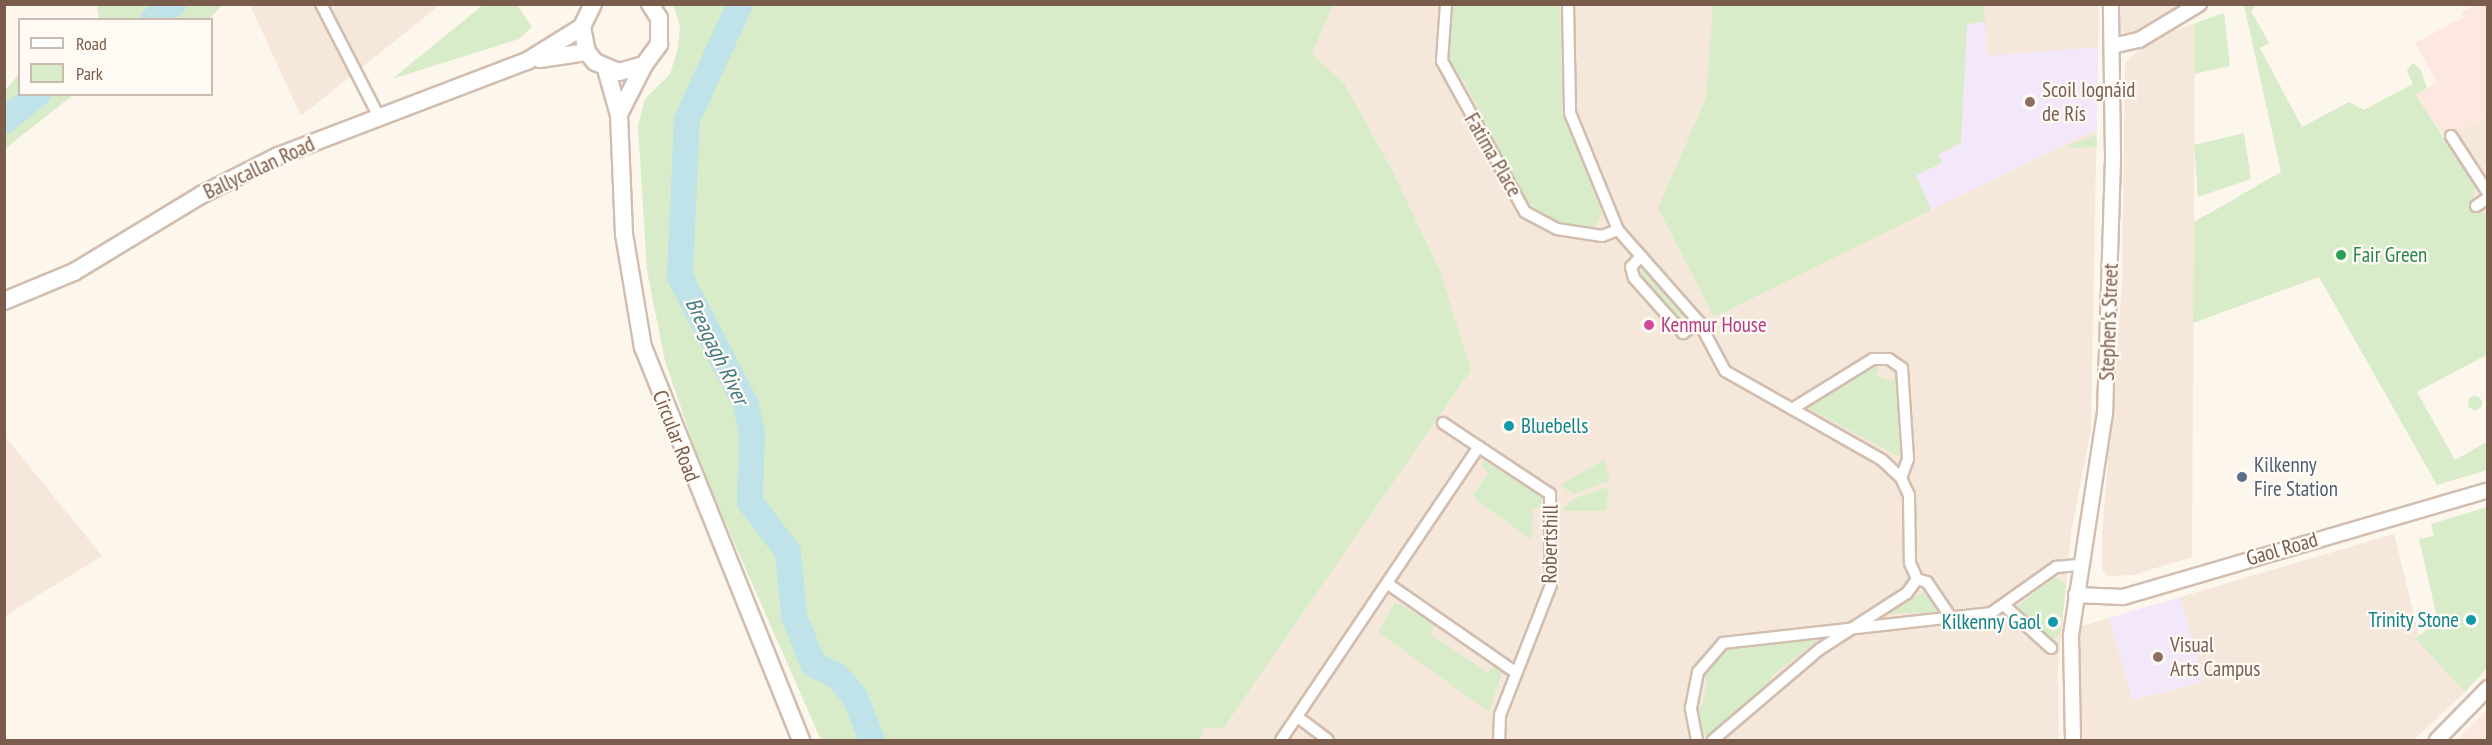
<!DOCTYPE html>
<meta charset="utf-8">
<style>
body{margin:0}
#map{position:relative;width:2492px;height:745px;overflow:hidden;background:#fdf6ec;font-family:"PT Sans Narrow",sans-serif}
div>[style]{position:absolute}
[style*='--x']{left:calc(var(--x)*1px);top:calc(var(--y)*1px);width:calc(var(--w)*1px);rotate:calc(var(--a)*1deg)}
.residential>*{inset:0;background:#f5e8da}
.commercial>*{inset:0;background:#fde8e0}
.education>*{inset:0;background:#f3e8fa}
.green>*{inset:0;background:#d8ecc9}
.round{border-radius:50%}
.river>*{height:26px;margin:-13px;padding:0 13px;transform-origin:13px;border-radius:13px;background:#bfe3e8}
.roads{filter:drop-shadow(2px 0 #d1beb0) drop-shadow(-2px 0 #d1beb0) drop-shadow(0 2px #d1beb0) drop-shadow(0 -2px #d1beb0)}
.minor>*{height:10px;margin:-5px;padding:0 5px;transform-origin:5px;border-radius:5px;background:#fff}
.tertiary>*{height:14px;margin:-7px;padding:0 7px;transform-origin:7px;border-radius:7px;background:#fff}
.secondary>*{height:16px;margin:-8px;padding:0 8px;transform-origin:8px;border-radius:8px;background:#fff}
.dots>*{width:16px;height:16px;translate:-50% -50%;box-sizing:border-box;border:3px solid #fffaf3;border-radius:50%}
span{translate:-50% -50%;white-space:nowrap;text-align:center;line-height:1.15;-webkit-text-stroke:4.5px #fffaf3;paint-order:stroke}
.education-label{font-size:21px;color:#785e54}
.left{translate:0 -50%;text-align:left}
.street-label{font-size:21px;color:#7a5c4d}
.leisure-label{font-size:21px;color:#27864d}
.hotel-label{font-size:21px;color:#b23c85}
.culture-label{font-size:21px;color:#0d838f}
.right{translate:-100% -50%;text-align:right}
.service-label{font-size:21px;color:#4e5e75}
.water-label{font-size:22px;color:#437c86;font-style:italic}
.frame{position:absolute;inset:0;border:6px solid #7a5c4d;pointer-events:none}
.legend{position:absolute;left:18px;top:18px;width:195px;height:78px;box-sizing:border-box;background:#fffaf3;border:2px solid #cabbb1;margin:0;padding:8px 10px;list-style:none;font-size:18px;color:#7a5c4d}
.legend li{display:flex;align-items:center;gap:12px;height:30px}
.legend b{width:30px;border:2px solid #cabbb1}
</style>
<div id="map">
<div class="residential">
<i style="clip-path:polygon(250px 5px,440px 5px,301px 116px)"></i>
<i style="clip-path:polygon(1333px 5px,2099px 5px,2091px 429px,2071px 533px,2058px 670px,2059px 740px,1200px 740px,1204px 727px,1223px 729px,1471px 370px,1440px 270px,1390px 166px,1344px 83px,1312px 54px)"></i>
<i style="clip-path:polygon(2115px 5px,2182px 5px,2133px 34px,2123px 33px,2116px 23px)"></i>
<i style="clip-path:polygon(2195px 23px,2192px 557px,2133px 575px,2108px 576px,2102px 569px,2102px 533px,2122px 287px,2125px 63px,2149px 40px)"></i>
<i style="clip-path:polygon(2487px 115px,2487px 233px,2440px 142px)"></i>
<i style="clip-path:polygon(4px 435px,102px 556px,5px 616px,4px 616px)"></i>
<i style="clip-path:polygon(2394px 534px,2419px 635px,2416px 638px,2465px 692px,2414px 740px,2081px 740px,2078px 627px,2109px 618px,2133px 700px,2203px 682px,2180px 597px)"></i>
</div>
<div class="commercial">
<i style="clip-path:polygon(2476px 5px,2487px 5px,2487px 115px,2446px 139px,2415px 94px,2437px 82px,2415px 43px,2464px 17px,2461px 12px)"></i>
<i style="clip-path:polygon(2487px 710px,2487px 740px,2456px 740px)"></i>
</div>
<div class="education">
<i style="clip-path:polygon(1985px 22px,1987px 56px,2098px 47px,2097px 129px,1931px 210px,1916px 175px,1941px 163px,1938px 155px,1961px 143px,1967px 23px)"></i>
<i style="clip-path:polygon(2180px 597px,2204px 682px,2133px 700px,2109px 618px)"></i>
</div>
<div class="green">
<i style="clip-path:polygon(97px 5px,97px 4px,222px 5px,208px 20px,99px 19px)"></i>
<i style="clip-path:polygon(483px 5px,517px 5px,532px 27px,519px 39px,392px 79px)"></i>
<i style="clip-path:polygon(673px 5px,1333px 5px,1312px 54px,1344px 83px,1390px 166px,1440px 270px,1471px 370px,1223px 729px,1204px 727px,1200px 740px,821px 740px,703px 472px,665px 361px,647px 271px,638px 126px,645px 99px,670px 74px,678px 48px,680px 26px)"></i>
<i style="clip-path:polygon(1454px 5px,1560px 5px,1562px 113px,1602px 213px,1593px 232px,1544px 219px,1526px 202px,1463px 79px,1455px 79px,1447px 50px)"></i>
<i style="clip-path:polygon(1713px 5px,1984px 5px,1985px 22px,1967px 24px,1961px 143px,1938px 154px,1942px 163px,1916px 175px,1931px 210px,1714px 317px,1658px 208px,1706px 98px)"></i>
<i style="clip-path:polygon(2244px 5px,2257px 5px,2251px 11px,2269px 43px,2260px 48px,2302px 127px,2349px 102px,2364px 110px,2413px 84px,2407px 70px,2413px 63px,2420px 69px,2427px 88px,2416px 95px,2476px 188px,2472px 202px,2476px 211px,2487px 215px,2488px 354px,2417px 392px,2455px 460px,2487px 442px,2487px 470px,2437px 485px,2319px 277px,2193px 323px,2194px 222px,2281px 172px)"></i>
<i style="clip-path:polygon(2224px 13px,2230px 66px,2194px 74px,2195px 23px)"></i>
<i style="clip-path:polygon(19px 74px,20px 94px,73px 95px,5px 149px,5px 91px)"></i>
<i style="clip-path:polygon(2244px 133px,2251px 179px,2198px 197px,2194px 145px)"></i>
<i style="clip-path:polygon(2096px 135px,2097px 147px,2068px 148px,2069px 145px)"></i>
<i style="clip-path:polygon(1642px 268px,1684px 315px,1679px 319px,1637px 272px)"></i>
<i style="clip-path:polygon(1875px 362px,1880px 364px,1876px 375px,1892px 382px,1897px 371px,1902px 376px,1898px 440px,1904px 451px,1898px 456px,1807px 408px,1807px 400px,1825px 396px)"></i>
<i class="round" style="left:2468px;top:396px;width:14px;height:14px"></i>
<i style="clip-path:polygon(1604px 460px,1610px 481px,1573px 494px,1560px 485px)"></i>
<i style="clip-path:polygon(1485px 461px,1541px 496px,1543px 507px,1533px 508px,1532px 540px,1476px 500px,1473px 495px,1489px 472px,1481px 466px)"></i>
<i style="clip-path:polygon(1609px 487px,1606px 511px,1561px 511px,1573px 499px)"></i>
<i style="clip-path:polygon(2487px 507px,2487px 668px,2465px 692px,2415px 638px,2438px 622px,2419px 539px,2434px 536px,2431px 524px)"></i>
<i style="clip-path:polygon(2055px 577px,2066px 585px,2061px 631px,2054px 640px,2023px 618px,2018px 606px)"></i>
<i style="clip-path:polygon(1925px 591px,1940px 612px,1889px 614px,1890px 612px)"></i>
<i style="clip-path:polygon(1395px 602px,1436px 624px,1430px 634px,1488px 673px,1494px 666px,1502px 672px,1489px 712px,1378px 632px)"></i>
<i style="clip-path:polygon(1822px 637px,1772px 676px,1770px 685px,1711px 738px,1700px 732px,1696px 708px,1703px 704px,1707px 681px,1703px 674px,1724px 650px)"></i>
</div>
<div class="river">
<i style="--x:740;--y:4;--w:128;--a:114.6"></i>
<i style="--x:687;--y:120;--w:157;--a:92.6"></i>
<i style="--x:680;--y:277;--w:144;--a:62.7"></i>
<i style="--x:746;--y:405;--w:29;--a:78"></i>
<i style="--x:752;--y:433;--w:69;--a:91.7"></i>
<i style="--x:750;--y:502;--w:63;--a:52.8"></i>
<i style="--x:788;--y:552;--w:64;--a:84.6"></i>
<i style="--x:794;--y:616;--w:52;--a:68.4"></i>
<i style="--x:813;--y:664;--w:28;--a:27"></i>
<i style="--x:838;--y:677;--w:26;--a:50"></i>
<i style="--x:855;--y:697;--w:46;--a:68.4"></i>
<i style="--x:153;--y:20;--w:26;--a:-39"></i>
<i style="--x:4;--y:121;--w:43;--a:-38.5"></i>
</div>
<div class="roads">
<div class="minor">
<i style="--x:321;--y:4;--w:127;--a:62.8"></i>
<i style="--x:1446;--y:4;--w:57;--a:94"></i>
<i style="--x:1442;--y:61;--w:172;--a:61.2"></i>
<i style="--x:1525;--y:212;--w:36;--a:28"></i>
<i style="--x:1557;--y:229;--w:46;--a:8.8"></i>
<i style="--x:1602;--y:236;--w:17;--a:-21"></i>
<i style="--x:1568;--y:4;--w:109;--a:88.9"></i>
<i style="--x:1570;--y:113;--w:126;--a:67.7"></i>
<i style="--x:1618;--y:230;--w:123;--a:48.6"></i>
<i style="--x:1699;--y:322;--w:55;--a:62"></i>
<i style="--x:1725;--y:371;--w:180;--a:29.5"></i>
<i style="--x:1882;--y:460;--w:26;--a:43"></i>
<i style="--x:2451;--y:136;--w:68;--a:57"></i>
<i style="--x:2476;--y:206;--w:14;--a:-34"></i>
<i style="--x:1641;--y:256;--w:15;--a:132"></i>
<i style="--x:1631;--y:267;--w:11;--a:75"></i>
<i style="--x:1634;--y:278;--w:74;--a:48.3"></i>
<i style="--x:1683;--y:333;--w:19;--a:-35"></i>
<i style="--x:1792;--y:409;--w:95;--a:-31.7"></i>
<i style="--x:1873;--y:359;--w:16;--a:0"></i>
<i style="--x:1889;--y:359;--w:16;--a:35"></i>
<i style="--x:1902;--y:368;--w:91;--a:86.2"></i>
<i style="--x:1908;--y:459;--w:20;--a:110"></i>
<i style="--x:1901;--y:478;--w:19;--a:65"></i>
<i style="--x:1909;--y:495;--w:68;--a:89.2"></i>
<i style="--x:1910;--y:563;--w:17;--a:66"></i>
<i style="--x:1443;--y:423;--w:43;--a:33.7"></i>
<i style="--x:1917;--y:579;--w:10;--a:17"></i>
<i style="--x:1927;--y:582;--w:45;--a:56"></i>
<i style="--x:1388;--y:584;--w:155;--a:34.7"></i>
<i style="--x:2006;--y:607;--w:61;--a:42.3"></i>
<i style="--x:1299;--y:718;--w:36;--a:37"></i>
<i style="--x:1281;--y:740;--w:354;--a:-56"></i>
<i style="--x:1479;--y:447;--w:85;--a:33.5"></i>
<i style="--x:1550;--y:494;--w:91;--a:89.4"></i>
<i style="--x:1551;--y:585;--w:140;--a:111.4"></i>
<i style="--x:1500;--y:715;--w:25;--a:92"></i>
<i style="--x:1697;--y:740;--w:33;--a:-101"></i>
<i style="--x:1691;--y:708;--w:37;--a:-79"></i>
<i style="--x:1698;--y:672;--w:38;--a:-49"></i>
<i style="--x:1723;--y:643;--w:270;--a:-6.4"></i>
<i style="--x:1991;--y:613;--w:80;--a:-35.3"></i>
<i style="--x:2056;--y:567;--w:25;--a:-5"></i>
<i style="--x:1713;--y:740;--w:140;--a:-40.4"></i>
<i style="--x:1820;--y:649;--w:103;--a:-32.8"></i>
<i style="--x:1907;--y:593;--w:17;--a:-54"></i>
</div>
<div class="tertiary">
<i style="--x:2112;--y:46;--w:28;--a:-13"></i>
<i style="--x:2139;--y:40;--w:70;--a:-31"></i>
<i style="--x:2076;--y:595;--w:47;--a:2.4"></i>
<i style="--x:2123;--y:597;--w:380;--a:-16.3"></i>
<i style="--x:2073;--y:740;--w:105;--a:-91.1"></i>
<i style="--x:2071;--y:635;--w:224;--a:-81.3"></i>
<i style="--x:2105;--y:414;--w:258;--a:-88.2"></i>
<i style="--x:2113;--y:156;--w:152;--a:-90.8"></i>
<i style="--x:2437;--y:740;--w:73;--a:-45.6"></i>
</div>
<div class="secondary">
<i style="--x:593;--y:4;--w:25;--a:116"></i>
<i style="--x:582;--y:27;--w:25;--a:79"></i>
<i style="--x:587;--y:52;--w:13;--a:51"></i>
<i style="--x:595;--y:62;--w:26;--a:23"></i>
<i style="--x:619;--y:72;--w:26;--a:-16"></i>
<i style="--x:644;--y:65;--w:26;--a:-54"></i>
<i style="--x:659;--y:44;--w:26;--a:-90"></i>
<i style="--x:659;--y:18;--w:17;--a:-123"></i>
<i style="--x:540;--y:59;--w:48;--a:-8.5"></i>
<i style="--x:606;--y:69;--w:48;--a:74.2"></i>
<i style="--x:619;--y:115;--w:119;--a:87.6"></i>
<i style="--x:624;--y:234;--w:115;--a:80.5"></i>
<i style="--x:643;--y:347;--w:424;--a:68.1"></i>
<i style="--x:619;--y:114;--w:55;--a:-63"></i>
<i style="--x:4;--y:301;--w:76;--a:-22.5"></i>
<i style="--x:74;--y:272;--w:151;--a:-31.2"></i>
<i style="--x:203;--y:194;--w:84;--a:-26.9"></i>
<i style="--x:278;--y:156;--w:267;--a:-20.9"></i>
<i style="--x:527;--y:61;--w:65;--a:-31.7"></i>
</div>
</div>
<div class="dots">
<i style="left:2030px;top:102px;background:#8d6e63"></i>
<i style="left:2341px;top:255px;background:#2e9e5b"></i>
<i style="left:1649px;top:325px;background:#d1479c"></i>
<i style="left:1509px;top:426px;background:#0f9aa8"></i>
<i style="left:2242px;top:477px;background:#5c6f8a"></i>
<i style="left:2471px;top:620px;background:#0f9aa8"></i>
<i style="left:2053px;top:622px;background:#0f9aa8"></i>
<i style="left:2158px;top:657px;background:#8d6e63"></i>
</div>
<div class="education-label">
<span class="left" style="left:2042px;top:102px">Scoil Iognáid<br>de Rís</span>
<span class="left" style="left:2170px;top:657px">Visual<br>Arts Campus</span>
</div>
<div class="street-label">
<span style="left:1493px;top:155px;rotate:60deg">Fatima Place</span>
<span style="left:259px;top:168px;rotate:-25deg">Ballycallan Road</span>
<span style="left:2109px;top:322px;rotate:-88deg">Stephen's Street</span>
<span style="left:676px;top:436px;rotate:69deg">Circular Road</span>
<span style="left:1550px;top:544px;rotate:-89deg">Robertshill</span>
<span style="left:2282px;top:549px;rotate:-16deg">Gaol Road</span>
</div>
<div class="leisure-label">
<span class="left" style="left:2353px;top:255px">Fair Green</span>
</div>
<div class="hotel-label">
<span class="left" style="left:1661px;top:325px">Kenmur House</span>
</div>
<div class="culture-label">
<span class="left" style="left:1521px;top:426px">Bluebells</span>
<span class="right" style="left:2459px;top:620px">Trinity Stone</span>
<span class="right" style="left:2041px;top:622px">Kilkenny Gaol</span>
</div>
<div class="service-label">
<span class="left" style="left:2254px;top:477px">Kilkenny<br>Fire Station</span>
</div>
<div class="water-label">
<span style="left:717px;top:351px;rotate:64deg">Breagagh River</span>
</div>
<div class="frame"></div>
<ul class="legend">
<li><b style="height:8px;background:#fff"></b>Road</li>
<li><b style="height:16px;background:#d8ecc9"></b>Park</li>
</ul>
</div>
